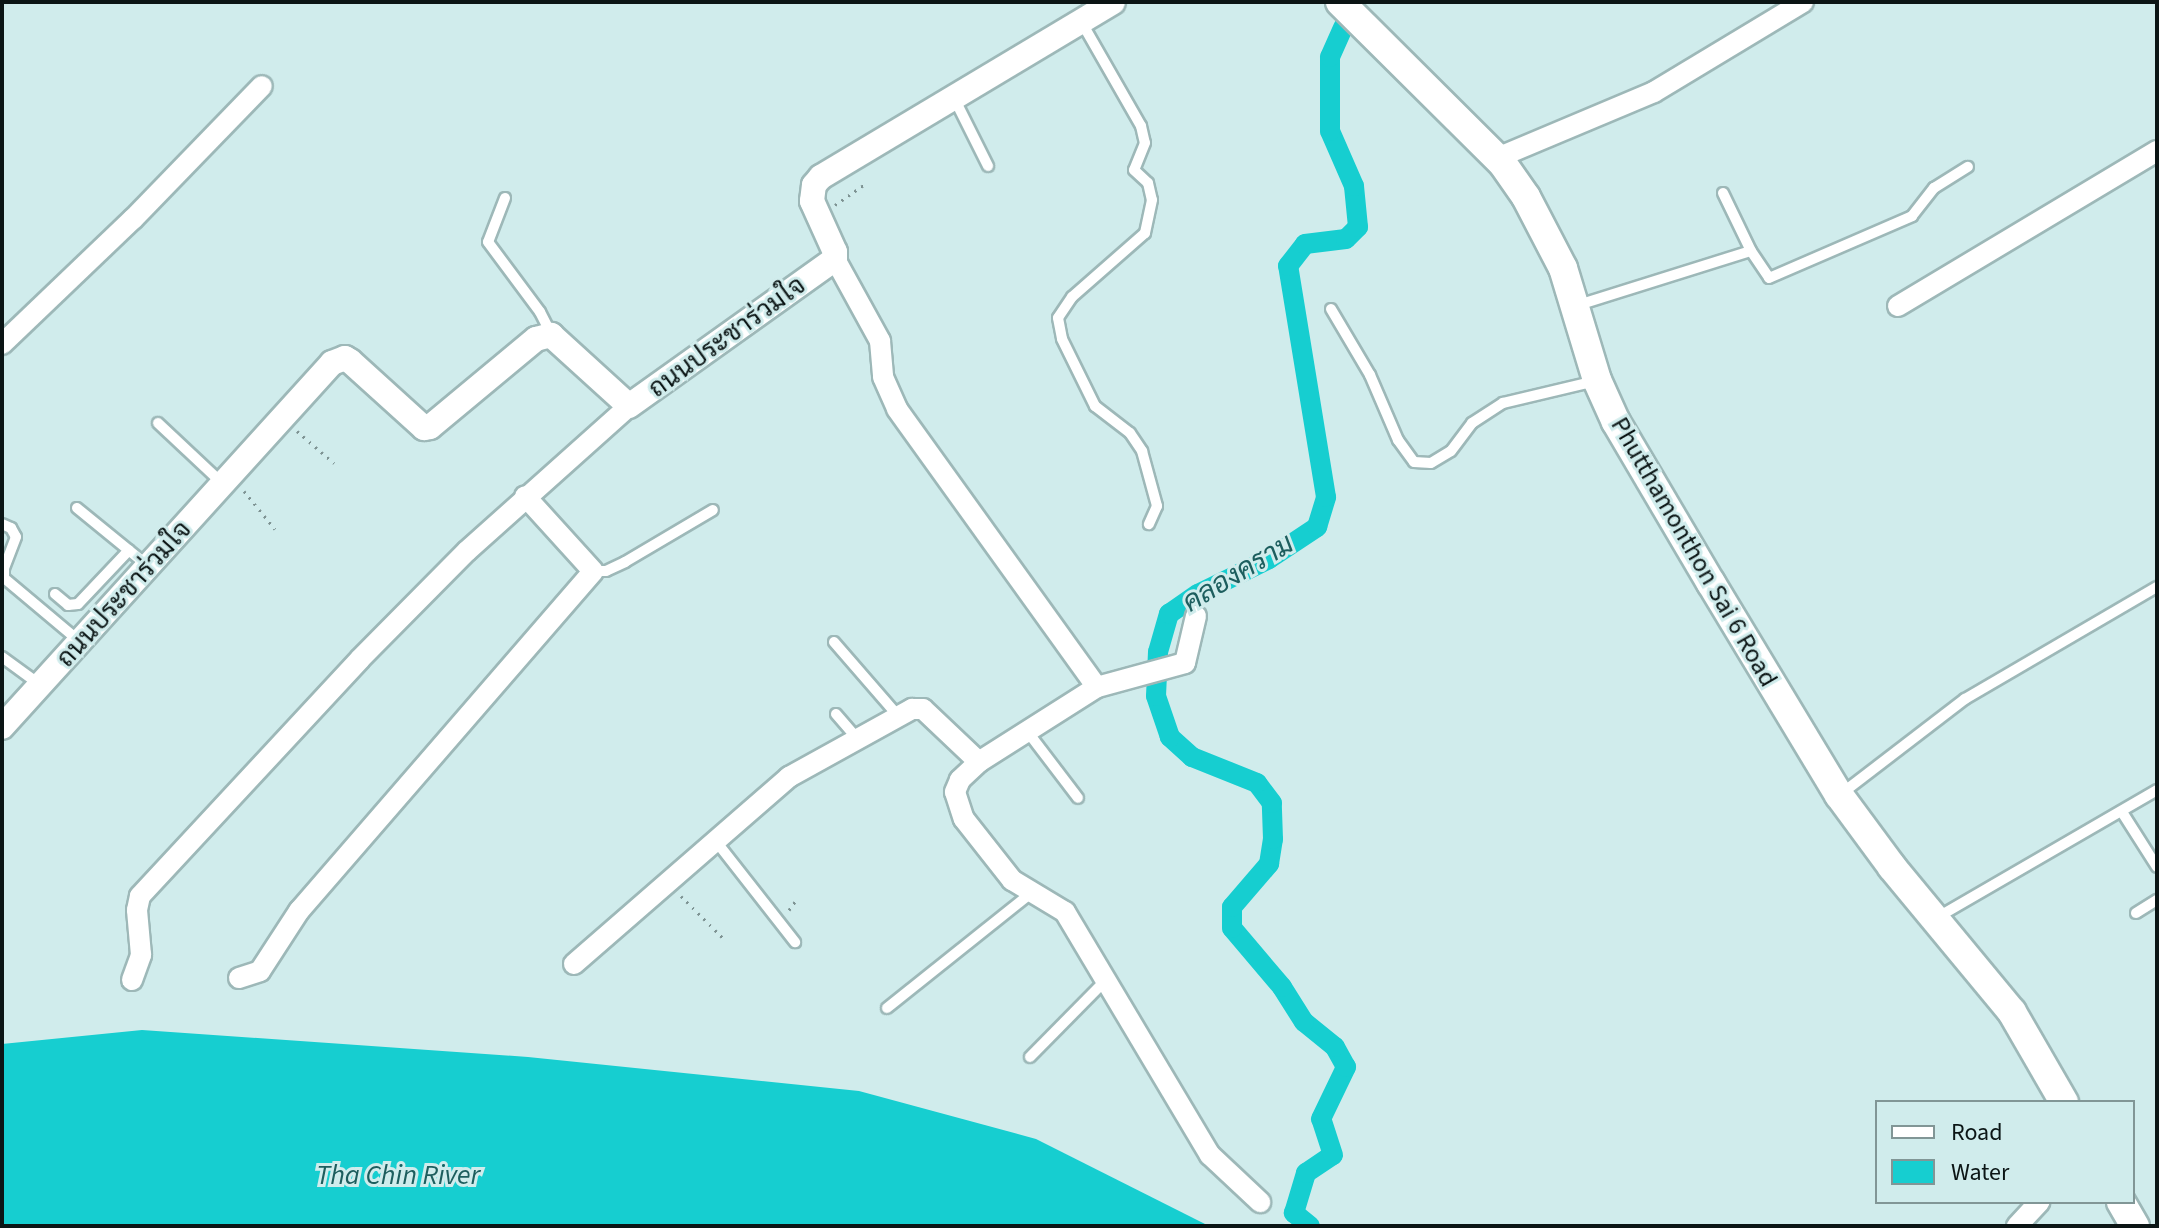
<!DOCTYPE html>
<meta charset="utf-8">
<style>
body{margin:0}
#map{position:relative;width:2159px;height:1228px;overflow:hidden;background:#d0ecec;font-family:"Source Sans 3",Sarabun,sans-serif}
div>[style]{position:absolute}
[style*='--x']{left:calc(var(--x)*1px);top:calc(var(--y)*1px);width:calc(var(--w)*1px);rotate:calc(var(--a)*1deg)}
.water>*{inset:0;background:#16ced0}
.canal>*{height:20px;margin:-10px;padding:0 10px;transform-origin:10px;border-radius:10px;background:#16ced0}
.path>*{height:3px;margin-top:-1.5px;transform-origin:0;background:repeating-linear-gradient(90deg,#7e9393 0 2px,transparent 0 8px)}
.roads{filter:drop-shadow(2px 0 #9db8b8) drop-shadow(-2px 0 #9db8b8) drop-shadow(0 2px #9db8b8) drop-shadow(0 -2px #9db8b8)}
.service>*{height:10px;margin:-5px;padding:0 5px;transform-origin:5px;border-radius:5px;background:#fff}
.minor>*{height:20px;margin:-10px;padding:0 10px;transform-origin:10px;border-radius:10px;background:#fff}
.tertiary>*{height:24px;margin:-12px;padding:0 12px;transform-origin:12px;border-radius:12px;background:#fff}
.secondary>*{height:28px;margin:-14px;padding:0 14px;transform-origin:14px;border-radius:14px;background:#fff}
span{translate:-50% -50%;white-space:nowrap;text-align:center;line-height:1.15;-webkit-text-stroke:6px #d0ecec;paint-order:stroke}
.street-label{font-size:26px;color:#0b1515}
.water-label{font-size:28px;color:#1d5e5e;font-style:italic}
.frame{position:absolute;inset:0;border:4px solid #0b1515;pointer-events:none}
.legend{position:absolute;left:1875px;top:1100px;width:260px;height:104px;box-sizing:border-box;background:#d0ecec;border:2px solid #819696;margin:0;padding:10px 14px;list-style:none;font-size:24px;color:#0b1515}
.legend li{display:flex;align-items:center;gap:16px;height:40px}
.legend b{width:40px;border:2px solid #819696}
</style>
<div id="map">
<div class="water">
<i style="clip-path:polygon(142px 1030px,528px 1057px,859px 1091px,1036px 1139px,1209px 1226px,2px 1226px,2px 1044px)"></i>
</div>
<div class="canal">
<i style="--x:1310;--y:1226;--w:21;--a:-141"></i>
<i style="--x:1294;--y:1213;--w:42;--a:-73.3"></i>
<i style="--x:1306;--y:1173;--w:32;--a:-34"></i>
<i style="--x:1333;--y:1155;--w:38;--a:-108"></i>
<i style="--x:1321;--y:1119;--w:58;--a:-64.3"></i>
<i style="--x:1346;--y:1067;--w:23;--a:-119"></i>
<i style="--x:1335;--y:1047;--w:40;--a:-141"></i>
<i style="--x:1304;--y:1022;--w:41;--a:-122.2"></i>
<i style="--x:1282;--y:987;--w:77;--a:-130.3"></i>
<i style="--x:1232;--y:928;--w:21;--a:-90"></i>
<i style="--x:1232;--y:907;--w:57;--a:-49.3"></i>
<i style="--x:1269;--y:864;--w:25;--a:-81"></i>
<i style="--x:1273;--y:839;--w:36;--a:-92"></i>
<i style="--x:1272;--y:803;--w:25;--a:-127"></i>
<i style="--x:1257;--y:783;--w:70;--a:-158.2"></i>
<i style="--x:1192;--y:757;--w:30;--a:-138"></i>
<i style="--x:1170;--y:737;--w:43;--a:-108.9"></i>
<i style="--x:1156;--y:696;--w:44;--a:-87.4"></i>
<i style="--x:1158;--y:652;--w:40;--a:-74"></i>
<i style="--x:1169;--y:614;--w:35;--a:-35"></i>
<i style="--x:1198;--y:594;--w:79;--a:-26.2"></i>
<i style="--x:1269;--y:559;--w:58;--a:-33.7"></i>
<i style="--x:1317;--y:527;--w:31;--a:-73"></i>
<i style="--x:1326;--y:497;--w:234;--a:-99.3"></i>
<i style="--x:1288;--y:266;--w:28;--a:-52"></i>
<i style="--x:1305;--y:244;--w:41;--a:-7"></i>
<i style="--x:1346;--y:239;--w:17;--a:-45"></i>
<i style="--x:1358;--y:227;--w:41;--a:-95.6"></i>
<i style="--x:1354;--y:186;--w:60;--a:-113.6"></i>
<i style="--x:1330;--y:131;--w:74;--a:-90"></i>
<i style="--x:1330;--y:57;--w:32;--a:-66"></i>
</div>
<div class="path">
<i style="--x:835;--y:205;--w:38;--a:-35"></i>
<i style="--x:297;--y:431;--w:49;--a:40.9"></i>
<i style="--x:244;--y:491;--w:49;--a:50.8"></i>
<i style="--x:681;--y:896;--w:61;--a:45"></i>
<i style="--x:789;--y:910;--w:14;--a:-54"></i>
</div>
<div class="roads">
<div class="service">
<i style="--x:1082;--y:23;--w:119;--a:60.2"></i>
<i style="--x:1141;--y:126;--w:17;--a:77"></i>
<i style="--x:1145;--y:143;--w:29;--a:112"></i>
<i style="--x:1134;--y:170;--w:19;--a:43"></i>
<i style="--x:1148;--y:183;--w:17;--a:77"></i>
<i style="--x:1152;--y:200;--w:34;--a:102"></i>
<i style="--x:1145;--y:233;--w:97;--a:138.8"></i>
<i style="--x:1072;--y:297;--w:25;--a:124"></i>
<i style="--x:1058;--y:318;--w:21;--a:79"></i>
<i style="--x:1062;--y:339;--w:75;--a:63.8"></i>
<i style="--x:1095;--y:406;--w:44;--a:37.6"></i>
<i style="--x:1130;--y:433;--w:22;--a:56"></i>
<i style="--x:1142;--y:451;--w:57;--a:74.7"></i>
<i style="--x:1157;--y:506;--w:20;--a:114"></i>
<i style="--x:954;--y:98;--w:76;--a:63.4"></i>
<i style="--x:1723;--y:193;--w:64;--a:64.2"></i>
<i style="--x:1751;--y:251;--w:32;--a:56"></i>
<i style="--x:1769;--y:278;--w:156;--a:-23.4"></i>
<i style="--x:1912;--y:216;--w:36;--a:-52"></i>
<i style="--x:1934;--y:188;--w:40;--a:-32"></i>
<i style="--x:505;--y:198;--w:47;--a:111.1"></i>
<i style="--x:488;--y:242;--w:87;--a:53.4"></i>
<i style="--x:540;--y:312;--w:25;--a:63"></i>
<i style="--x:1575;--y:306;--w:184;--a:-17.4"></i>
<i style="--x:1331;--y:309;--w:77;--a:59.4"></i>
<i style="--x:1370;--y:375;--w:71;--a:66.7"></i>
<i style="--x:1398;--y:440;--w:27;--a:54"></i>
<i style="--x:1414;--y:462;--w:17;--a:3"></i>
<i style="--x:1431;--y:463;--w:23;--a:-31"></i>
<i style="--x:1451;--y:451;--w:35;--a:-53"></i>
<i style="--x:1472;--y:423;--w:37;--a:-33"></i>
<i style="--x:1503;--y:403;--w:95;--a:-13.4"></i>
<i style="--x:158;--y:423;--w:88;--a:43.2"></i>
<i style="--x:77;--y:508;--w:92;--a:39.2"></i>
<i style="--x:2;--y:524;--w:10;--a:24"></i>
<i style="--x:11;--y:528;--w:10;--a:61"></i>
<i style="--x:16;--y:537;--w:33;--a:111"></i>
<i style="--x:4;--y:568;--w:10;--a:90"></i>
<i style="--x:4;--y:578;--w:98;--a:40"></i>
<i style="--x:593;--y:571;--w:13;--a:0"></i>
<i style="--x:606;--y:571;--w:21;--a:-25"></i>
<i style="--x:625;--y:562;--w:102;--a:-30.6"></i>
<i style="--x:55;--y:594;--w:17;--a:40"></i>
<i style="--x:68;--y:605;--w:10;--a:-6"></i>
<i style="--x:78;--y:604;--w:74;--a:-46.6"></i>
<i style="--x:834;--y:642;--w:99;--a:49.1"></i>
<i style="--x:2;--y:657;--w:46;--a:36.1"></i>
<i style="--x:836;--y:714;--w:35;--a:49"></i>
<i style="--x:1027;--y:731;--w:84;--a:52.7"></i>
<i style="--x:1841;--y:794;--w:156;--a:-37.5"></i>
<i style="--x:1965;--y:699;--w:222;--a:-30.3"></i>
<i style="--x:2122;--y:812;--w:65;--a:57.5"></i>
<i style="--x:715;--y:840;--w:130;--a:51.9"></i>
<i style="--x:2136;--y:913;--w:25;--a:-32"></i>
<i style="--x:1938;--y:917;--w:253;--a:-30.1"></i>
<i style="--x:887;--y:1008;--w:184;--a:-38.6"></i>
<i style="--x:1030;--y:1057;--w:108;--a:-45.4"></i>
</div>
<div class="minor">
<i style="--x:1497;--y:158;--w:170;--a:-22.8"></i>
<i style="--x:1654;--y:92;--w:174;--a:-31.1"></i>
<i style="--x:835;--y:259;--w:94;--a:61.2"></i>
<i style="--x:880;--y:341;--w:36;--a:85"></i>
<i style="--x:883;--y:377;--w:35;--a:66"></i>
<i style="--x:897;--y:409;--w:342;--a:54.3"></i>
<i style="--x:1898;--y:306;--w:302;--a:-30.9"></i>
<i style="--x:2;--y:344;--w:181;--a:-43.7"></i>
<i style="--x:133;--y:219;--w:185;--a:-45.9"></i>
<i style="--x:1196;--y:616;--w:48;--a:103.2"></i>
<i style="--x:1185;--y:663;--w:91;--a:164.7"></i>
<i style="--x:1097;--y:687;--w:140;--a:147.6"></i>
<i style="--x:979;--y:762;--w:26;--a:137"></i>
<i style="--x:960;--y:780;--w:13;--a:113"></i>
<i style="--x:955;--y:792;--w:28;--a:72"></i>
<i style="--x:964;--y:819;--w:78;--a:51.8"></i>
<i style="--x:1012;--y:880;--w:62;--a:31.1"></i>
<i style="--x:1065;--y:912;--w:283;--a:59.2"></i>
<i style="--x:1210;--y:1155;--w:69;--a:43.2"></i>
<i style="--x:574;--y:964;--w:285;--a:-41"></i>
<i style="--x:789;--y:777;--w:141;--a:-28.9"></i>
<i style="--x:912;--y:709;--w:11;--a:0"></i>
<i style="--x:923;--y:709;--w:77;--a:43.4"></i>
<i style="--x:239;--y:978;--w:22;--a:-18"></i>
<i style="--x:260;--y:971;--w:72;--a:-57"></i>
<i style="--x:299;--y:911;--w:449;--a:-49.1"></i>
<i style="--x:593;--y:571;--w:101;--a:-132.2"></i>
<i style="--x:132;--y:980;--w:27;--a:-70"></i>
<i style="--x:141;--y:955;--w:45;--a:-95.1"></i>
<i style="--x:137;--y:910;--w:14;--a:-78"></i>
<i style="--x:140;--y:896;--w:323;--a:-47.1"></i>
<i style="--x:360;--y:659;--w:152;--a:-45.3"></i>
<i style="--x:467;--y:551;--w:217;--a:-41.8"></i>
<i style="--x:2017;--y:1226;--w:33;--a:-47"></i>
</div>
<div class="tertiary">
<i style="--x:2;--y:727;--w:491;--a:-47.8"></i>
<i style="--x:332;--y:363;--w:14;--a:-21"></i>
<i style="--x:345;--y:358;--w:6;--a:31"></i>
<i style="--x:350;--y:361;--w:100;--a:42.2"></i>
<i style="--x:424;--y:428;--w:6;--a:-9"></i>
<i style="--x:430;--y:427;--w:138;--a:-39.7"></i>
<i style="--x:536;--y:339;--w:16;--a:-15"></i>
<i style="--x:551;--y:335;--w:105;--a:42.3"></i>
<i style="--x:629;--y:406;--w:253;--a:-35.5"></i>
<i style="--x:835;--y:259;--w:7;--a:-90"></i>
<i style="--x:835;--y:252;--w:56;--a:-114.3"></i>
<i style="--x:812;--y:201;--w:16;--a:-83"></i>
<i style="--x:814;--y:185;--w:11;--a:-49"></i>
<i style="--x:821;--y:177;--w:340;--a:-30.9"></i>
</div>
<div class="secondary">
<i style="--x:1340;--y:2;--w:230;--a:44.8"></i>
<i style="--x:1503;--y:164;--w:40;--a:55.1"></i>
<i style="--x:1526;--y:197;--w:80;--a:62.5"></i>
<i style="--x:1563;--y:268;--w:117;--a:73.1"></i>
<i style="--x:1597;--y:380;--w:46;--a:65.7"></i>
<i style="--x:1616;--y:422;--w:187;--a:59.5"></i>
<i style="--x:1711;--y:583;--w:248;--a:58.9"></i>
<i style="--x:1839;--y:795;--w:89;--a:53.6"></i>
<i style="--x:1892;--y:867;--w:188;--a:50.4"></i>
<i style="--x:2012;--y:1012;--w:104;--a:60"></i>
<i style="--x:2121;--y:1202;--w:28;--a:60"></i>
</div>
</div>
<div class="street-label">
<span style="left:727px;top:337px;rotate:-36deg">ถนนประชาร่วมใจ</span>
<span style="left:1694px;top:552px;rotate:60deg">Phutthamonthon Sai 6 Road</span>
<span style="left:124px;top:594px;rotate:-48deg">ถนนประชาร่วมใจ</span>
</div>
<div class="water-label">
<span style="left:1238px;top:573px;rotate:-31deg">คลองคราม</span>
<span style="left:398px;top:1175px">Tha Chin River</span>
</div>
<div class="frame"></div>
<ul class="legend">
<li><b style="height:10px;background:#fff"></b>Road</li>
<li><b style="height:22px;background:#16ced0"></b>Water</li>
</ul>
</div>
